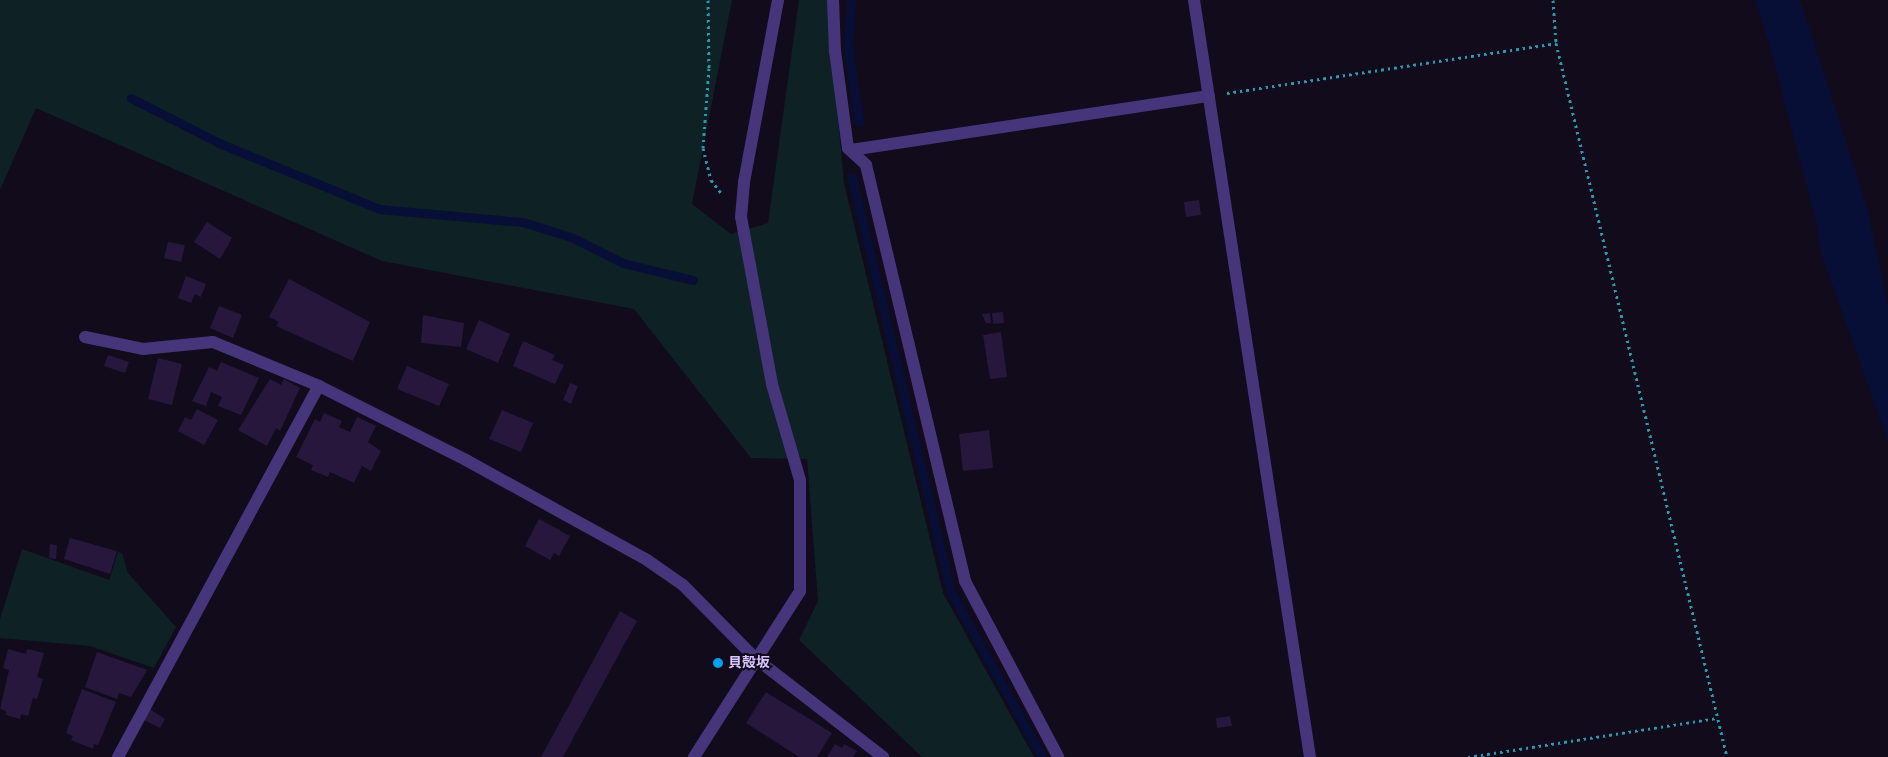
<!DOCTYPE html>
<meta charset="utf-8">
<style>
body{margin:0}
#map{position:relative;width:1888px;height:757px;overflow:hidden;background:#110b1c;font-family:Rubik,"Noto Sans JP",sans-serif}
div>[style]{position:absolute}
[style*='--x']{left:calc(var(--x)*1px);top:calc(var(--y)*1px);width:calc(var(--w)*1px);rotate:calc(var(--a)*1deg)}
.green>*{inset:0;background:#0e2125}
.water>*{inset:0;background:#080f37}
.stream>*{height:9px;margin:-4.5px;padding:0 4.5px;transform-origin:4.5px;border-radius:4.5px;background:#080f37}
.building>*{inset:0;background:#27173d}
.path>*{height:3px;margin-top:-1.5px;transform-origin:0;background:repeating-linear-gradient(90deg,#2b98ad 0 2.5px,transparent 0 6.5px)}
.minor>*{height:12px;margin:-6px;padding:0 6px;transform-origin:6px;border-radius:6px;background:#47357b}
.tertiary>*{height:12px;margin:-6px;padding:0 6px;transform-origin:6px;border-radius:6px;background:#47357b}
.dots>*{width:14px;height:14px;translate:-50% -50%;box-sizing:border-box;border:2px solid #110b1c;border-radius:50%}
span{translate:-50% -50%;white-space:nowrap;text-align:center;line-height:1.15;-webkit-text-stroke:4px #110b1c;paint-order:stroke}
.poi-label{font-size:14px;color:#d9c5ff;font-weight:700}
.left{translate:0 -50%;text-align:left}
</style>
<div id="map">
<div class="green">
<i style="clip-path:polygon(0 0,732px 0,692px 204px,731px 234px,768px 223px,799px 0,827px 0,844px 183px,943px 593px,1034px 757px,922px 757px,799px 640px,818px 601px,807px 459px,751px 458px,634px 309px,382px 261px,36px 108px,0 190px)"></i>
<i style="clip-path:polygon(22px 549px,109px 580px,118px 552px,122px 553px,128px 573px,176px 627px,154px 668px,90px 646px,0 638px,0 619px)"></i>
</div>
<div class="water">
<i style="clip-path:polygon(1755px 0,1800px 0,1867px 207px,1888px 306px,1888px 441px,1820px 250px,1818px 229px,1770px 46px)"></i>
</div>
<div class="stream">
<i style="--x:851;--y:0;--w:48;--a:93.6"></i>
<i style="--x:848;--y:48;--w:75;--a:81.5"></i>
<i style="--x:131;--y:98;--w:99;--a:27.1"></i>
<i style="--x:219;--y:143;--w:173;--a:22.4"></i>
<i style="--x:379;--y:209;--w:145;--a:5.2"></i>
<i style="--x:523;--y:222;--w:50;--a:17.4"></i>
<i style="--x:571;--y:237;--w:58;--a:26.6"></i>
<i style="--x:623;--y:263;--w:72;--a:13.7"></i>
<i style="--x:852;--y:177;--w:427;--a:76.6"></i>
<i style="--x:951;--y:592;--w:188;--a:61.1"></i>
</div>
<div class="building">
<i style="clip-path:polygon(1199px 200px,1201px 215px,1186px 217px,1184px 202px)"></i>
<i style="clip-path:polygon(207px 222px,232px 238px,220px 259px,194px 242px)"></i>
<i style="clip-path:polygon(168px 242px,185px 245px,181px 262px,164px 258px)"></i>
<i style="clip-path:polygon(186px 276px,206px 284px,201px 297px,195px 294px,191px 303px,178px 298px)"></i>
<i style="clip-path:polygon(289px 279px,370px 322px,353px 361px,276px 326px,279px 322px,269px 317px)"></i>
<i style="clip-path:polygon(219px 306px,242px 315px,233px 338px,210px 328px)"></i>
<i style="clip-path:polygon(1003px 312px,1004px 323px,993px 324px,992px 313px)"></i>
<i style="clip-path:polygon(990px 313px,991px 323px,986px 323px,982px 314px)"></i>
<i style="clip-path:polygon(423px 315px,464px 323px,461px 347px,421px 343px)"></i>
<i style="clip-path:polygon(479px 320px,510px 334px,498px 363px,466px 349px)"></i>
<i style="clip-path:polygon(1001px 332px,1007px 377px,990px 379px,983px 335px)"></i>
<i style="clip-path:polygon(523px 341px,555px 355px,552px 360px,564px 365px,555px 384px,513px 366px)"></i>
<i style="clip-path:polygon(108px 355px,129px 362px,125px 373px,104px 366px)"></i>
<i style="clip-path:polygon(158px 358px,182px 364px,172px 405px,148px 399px)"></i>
<i style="clip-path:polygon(221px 362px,259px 378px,241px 415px,218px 406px,222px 397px,211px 392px,206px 406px,192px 401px,209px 367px,217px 371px)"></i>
<i style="clip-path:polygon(407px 366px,449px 384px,439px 406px,397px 389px)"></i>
<i style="clip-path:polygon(270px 379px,281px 385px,284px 379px,300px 388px,280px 431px,276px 428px,267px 446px,238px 430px)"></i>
<i style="clip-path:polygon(570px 383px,578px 386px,571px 404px,563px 400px)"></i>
<i style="clip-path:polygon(197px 409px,218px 420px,204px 445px,178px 431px,185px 417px,191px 420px)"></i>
<i style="clip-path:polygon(502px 410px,533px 423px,521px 452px,489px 439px)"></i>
<i style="clip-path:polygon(324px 413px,342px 421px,339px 427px,350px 432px,357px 417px,376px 426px,368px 442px,381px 451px,371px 471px,362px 466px,354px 483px,330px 472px,328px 477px,311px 470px,313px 465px,296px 457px,315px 419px,320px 422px)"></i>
<i style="clip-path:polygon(989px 430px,993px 468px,963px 471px,959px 434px)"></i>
<i style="clip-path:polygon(539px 519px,570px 536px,559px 556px,554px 553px,550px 560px,525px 546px)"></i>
<i style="clip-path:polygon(70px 538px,117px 551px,110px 574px,64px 559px)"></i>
<i style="clip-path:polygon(50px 544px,57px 545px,56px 559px,49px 558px)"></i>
<i style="clip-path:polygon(620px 611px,637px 621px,563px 757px,541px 757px)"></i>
<i style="clip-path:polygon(8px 649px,26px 654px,27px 649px,44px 653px,37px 677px,43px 679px,37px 699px,33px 698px,28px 716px,21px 714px,20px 719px,6px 715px,6px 711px,0 709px,9px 670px,3px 668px)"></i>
<i style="clip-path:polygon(97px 652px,147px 670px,131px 697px,119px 693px,117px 699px,85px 687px)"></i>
<i style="clip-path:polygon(82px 689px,116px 702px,98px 745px,94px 744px,93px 749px,71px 740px,73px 736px,66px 733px)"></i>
<i style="clip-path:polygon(766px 692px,832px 733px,817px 757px,799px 757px,746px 723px)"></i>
<i style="clip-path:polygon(150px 709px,165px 719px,160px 728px,144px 720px)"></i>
<i style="clip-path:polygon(1230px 716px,1232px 726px,1217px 728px,1216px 718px)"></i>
<i style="clip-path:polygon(835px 744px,842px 748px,844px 744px,857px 751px,853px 757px,827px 757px)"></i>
</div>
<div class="path">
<i style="--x:708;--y:0;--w:68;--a:89.2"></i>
<i style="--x:709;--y:68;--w:80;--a:94.3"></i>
<i style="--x:703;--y:148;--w:33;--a:76"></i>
<i style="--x:711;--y:180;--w:18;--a:52"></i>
<i style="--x:1553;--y:0;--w:43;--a:86"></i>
<i style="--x:1556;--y:43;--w:734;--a:76.53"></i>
<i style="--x:1227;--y:93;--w:333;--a:-8.6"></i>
<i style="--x:1468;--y:757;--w:253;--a:-8.9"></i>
</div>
<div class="minor">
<i style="--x:833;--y:0;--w:51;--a:87.8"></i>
<i style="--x:835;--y:51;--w:98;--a:82.4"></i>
<i style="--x:848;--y:148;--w:25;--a:43"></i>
<i style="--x:866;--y:165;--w:428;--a:76.6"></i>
<i style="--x:965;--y:581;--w:199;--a:62.1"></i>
<i style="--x:851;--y:150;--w:362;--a:-8.6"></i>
<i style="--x:85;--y:337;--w:59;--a:11.7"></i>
<i style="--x:143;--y:349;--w:70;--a:-5.7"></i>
<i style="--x:213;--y:342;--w:115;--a:22.5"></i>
<i style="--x:319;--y:386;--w:165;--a:26.7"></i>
<i style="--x:466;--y:460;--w:207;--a:28.9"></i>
<i style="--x:647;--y:560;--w:44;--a:34.8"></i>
<i style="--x:683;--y:585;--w:103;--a:45.4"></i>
<i style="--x:755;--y:658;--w:162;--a:37.7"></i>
<i style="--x:118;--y:757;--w:422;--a:-61.6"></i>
<i style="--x:694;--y:757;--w:197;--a:-57.4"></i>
<i style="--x:800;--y:591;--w:111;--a:-90"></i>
<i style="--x:800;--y:480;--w:100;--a:-106.3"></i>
<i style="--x:772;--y:384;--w:170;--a:-100.5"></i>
<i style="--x:741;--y:217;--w:35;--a:-85"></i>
<i style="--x:744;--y:182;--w:185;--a:-79.4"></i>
</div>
<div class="tertiary">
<i style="--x:1194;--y:0;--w:766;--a:81.29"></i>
</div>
<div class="dots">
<i style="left:718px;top:663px;background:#00a3f0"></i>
</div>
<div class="poi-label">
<span class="left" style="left:728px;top:663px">貝殻坂</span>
</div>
</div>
